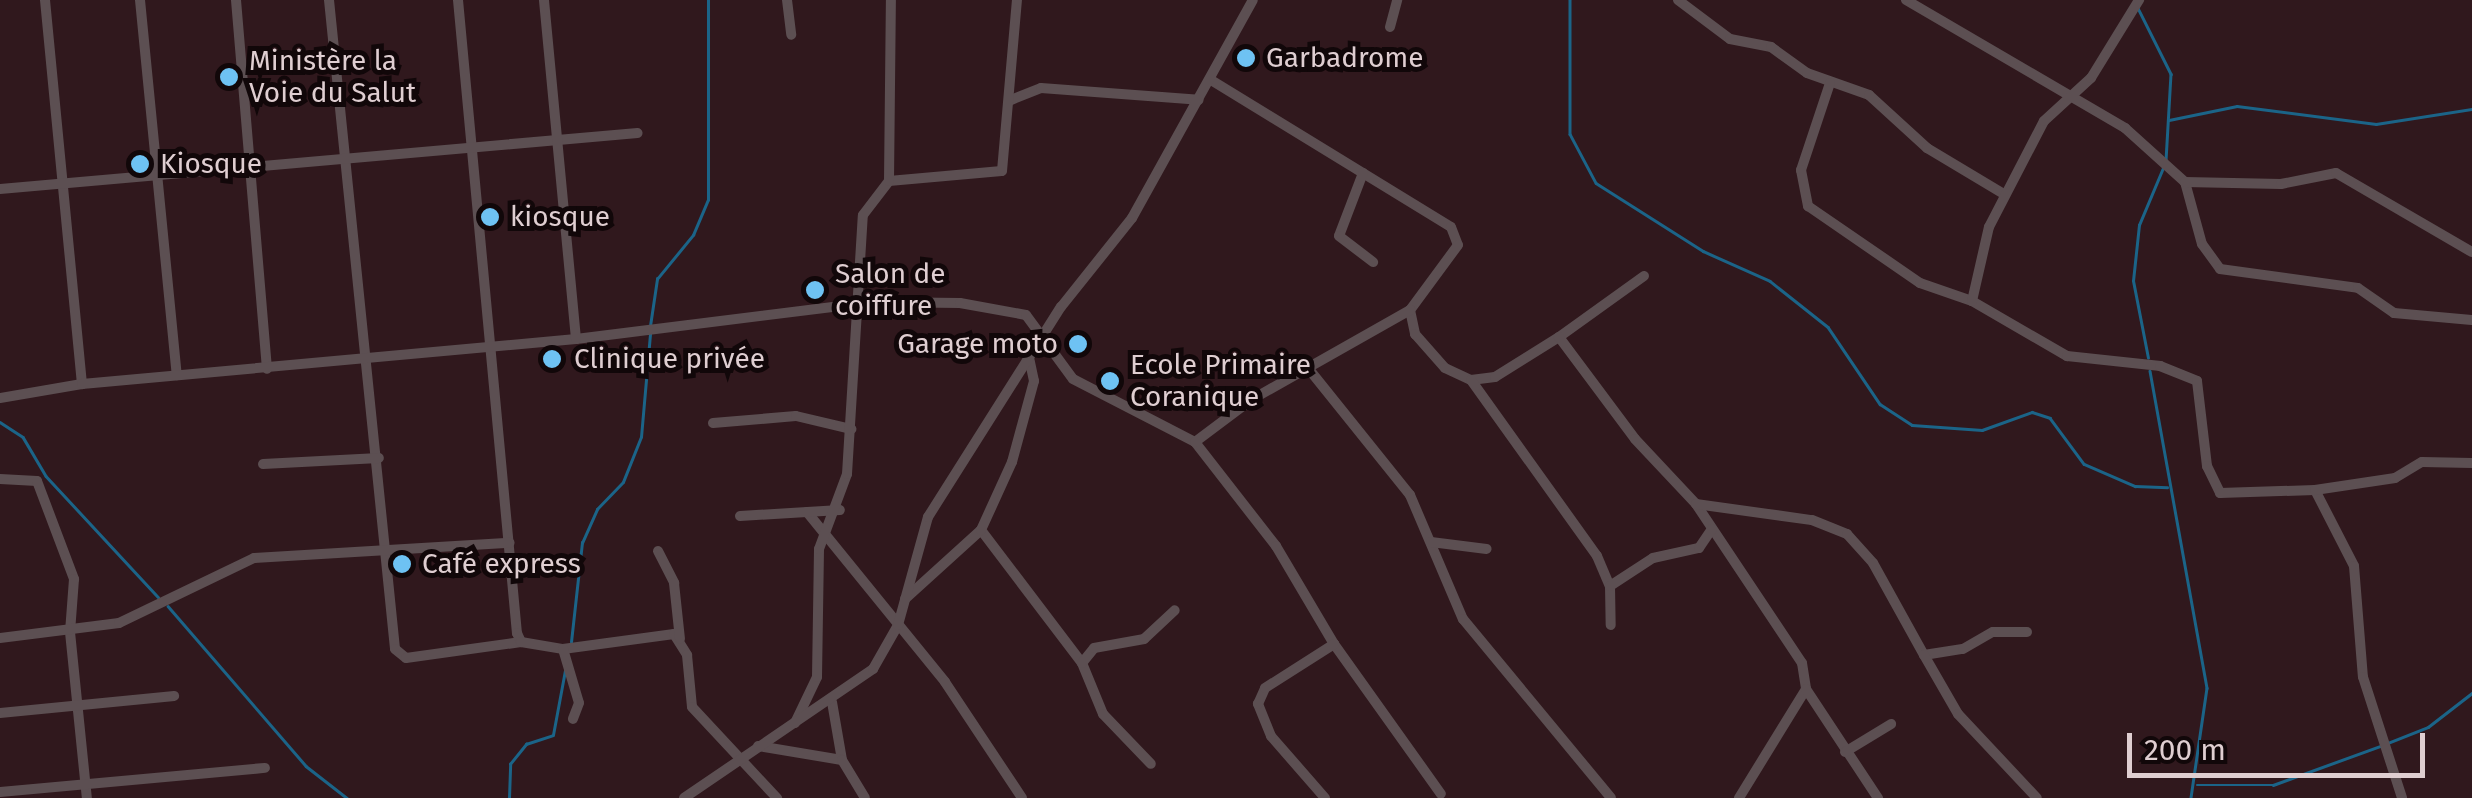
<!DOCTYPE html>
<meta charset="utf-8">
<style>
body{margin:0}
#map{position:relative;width:2472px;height:798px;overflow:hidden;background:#30181d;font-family:"Fira Sans",sans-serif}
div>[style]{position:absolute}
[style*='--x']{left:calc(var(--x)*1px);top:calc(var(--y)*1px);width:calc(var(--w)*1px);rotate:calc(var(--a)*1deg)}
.stream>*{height:2.5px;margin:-1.25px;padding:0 1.25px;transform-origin:1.25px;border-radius:1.25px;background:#1b6488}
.minor>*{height:10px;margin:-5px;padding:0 5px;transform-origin:5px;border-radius:5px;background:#5c4f52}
.dots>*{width:28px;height:28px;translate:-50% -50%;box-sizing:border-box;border:5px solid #110709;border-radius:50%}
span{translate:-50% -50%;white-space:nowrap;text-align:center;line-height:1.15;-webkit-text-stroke:10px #110709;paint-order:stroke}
.poi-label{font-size:28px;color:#dfced1}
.left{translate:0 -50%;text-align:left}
.right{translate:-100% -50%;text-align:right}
.scale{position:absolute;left:2127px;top:733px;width:298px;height:45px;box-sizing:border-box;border:5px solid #dfced1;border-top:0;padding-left:12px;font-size:30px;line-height:35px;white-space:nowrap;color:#dfced1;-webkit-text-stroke:8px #110709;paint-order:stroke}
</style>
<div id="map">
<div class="stream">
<i style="--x:1570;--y:0;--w:134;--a:90"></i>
<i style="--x:1570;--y:134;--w:55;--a:62"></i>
<i style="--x:1596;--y:183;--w:127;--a:32.4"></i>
<i style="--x:1703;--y:251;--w:73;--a:24.1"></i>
<i style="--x:1770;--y:281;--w:74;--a:38.4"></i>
<i style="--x:1828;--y:327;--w:93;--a:56"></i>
<i style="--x:1880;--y:404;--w:38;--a:33"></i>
<i style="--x:1912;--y:425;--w:70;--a:4.1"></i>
<i style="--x:1982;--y:430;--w:53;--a:-19.8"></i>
<i style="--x:2032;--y:412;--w:19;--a:18"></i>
<i style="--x:2050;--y:418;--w:57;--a:53.5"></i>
<i style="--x:2084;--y:464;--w:56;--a:23.3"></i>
<i style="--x:2135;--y:486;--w:32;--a:2"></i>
<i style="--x:2138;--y:8;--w:74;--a:63.4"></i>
<i style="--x:2171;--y:74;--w:86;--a:93.3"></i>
<i style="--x:2169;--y:120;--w:69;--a:-11.6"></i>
<i style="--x:2237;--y:106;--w:140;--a:7.4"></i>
<i style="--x:2376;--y:124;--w:97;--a:-8.9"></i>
<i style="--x:650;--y:326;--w:48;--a:-81.5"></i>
<i style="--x:657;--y:279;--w:57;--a:-50.7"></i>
<i style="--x:693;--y:235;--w:38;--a:-67"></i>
<i style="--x:708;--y:200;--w:200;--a:-90"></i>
<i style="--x:2148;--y:358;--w:78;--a:-101"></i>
<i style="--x:2133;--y:281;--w:56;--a:-83.9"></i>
<i style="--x:2139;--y:225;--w:62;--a:-67.2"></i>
<i style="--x:2150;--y:371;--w:322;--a:79.8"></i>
<i style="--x:2207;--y:688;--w:111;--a:98.3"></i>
<i style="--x:0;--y:422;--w:27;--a:33"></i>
<i style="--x:23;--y:437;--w:45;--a:59.5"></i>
<i style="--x:46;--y:476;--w:165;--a:47.2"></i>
<i style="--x:168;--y:606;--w:211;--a:49.2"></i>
<i style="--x:306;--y:766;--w:52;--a:38"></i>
<i style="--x:571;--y:642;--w:100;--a:-83.7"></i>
<i style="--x:582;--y:543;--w:37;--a:-66"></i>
<i style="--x:597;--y:509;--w:37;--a:-46"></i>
<i style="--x:623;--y:482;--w:48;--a:-68.2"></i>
<i style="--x:641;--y:437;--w:103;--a:-85"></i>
<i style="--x:2388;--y:743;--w:43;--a:-21.8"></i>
<i style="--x:2428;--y:727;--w:56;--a:-37.7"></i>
<i style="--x:2197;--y:785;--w:76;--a:0"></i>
<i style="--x:2273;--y:785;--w:114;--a:-20"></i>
<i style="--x:509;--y:798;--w:34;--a:-88"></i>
<i style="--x:510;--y:764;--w:26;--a:-51"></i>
<i style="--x:526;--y:744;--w:28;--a:-18"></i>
<i style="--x:553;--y:735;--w:66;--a:-79.5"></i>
</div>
<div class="minor">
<i style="--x:45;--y:0;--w:386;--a:84.5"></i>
<i style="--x:140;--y:0;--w:377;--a:84.4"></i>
<i style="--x:236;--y:0;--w:370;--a:85.2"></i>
<i style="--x:329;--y:0;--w:652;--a:84.19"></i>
<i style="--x:395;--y:649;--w:14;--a:39"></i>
<i style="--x:406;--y:658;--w:116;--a:-7.9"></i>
<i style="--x:458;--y:0;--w:636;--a:84.68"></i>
<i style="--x:517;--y:633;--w:10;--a:66"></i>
<i style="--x:521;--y:642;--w:43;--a:9.5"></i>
<i style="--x:563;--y:649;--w:112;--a:-7.7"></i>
<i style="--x:674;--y:634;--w:25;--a:58"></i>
<i style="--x:687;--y:655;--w:52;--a:84.5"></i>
<i style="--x:692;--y:707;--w:125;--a:47"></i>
<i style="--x:787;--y:0;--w:35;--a:83"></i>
<i style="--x:1678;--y:0;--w:65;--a:36.9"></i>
<i style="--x:1730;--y:39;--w:42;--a:11"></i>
<i style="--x:1771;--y:47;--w:44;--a:35.8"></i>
<i style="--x:1807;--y:73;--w:66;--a:19.5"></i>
<i style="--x:1869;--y:95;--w:79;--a:42.4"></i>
<i style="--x:1927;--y:148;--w:90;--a:30.9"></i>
<i style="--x:1906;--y:0;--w:254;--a:30.3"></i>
<i style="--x:2125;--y:128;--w:81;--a:42"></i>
<i style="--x:2185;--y:182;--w:64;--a:74.7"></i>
<i style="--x:2202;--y:244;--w:31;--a:54"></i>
<i style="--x:2220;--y:269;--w:139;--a:7.8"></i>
<i style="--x:2358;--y:288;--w:44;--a:34.8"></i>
<i style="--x:2394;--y:313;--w:78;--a:5.1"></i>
<i style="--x:1390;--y:27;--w:28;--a:-75"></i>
<i style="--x:1211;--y:80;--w:281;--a:31.5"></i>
<i style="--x:1451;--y:227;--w:19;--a:69"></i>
<i style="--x:1458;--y:245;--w:81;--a:126.4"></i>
<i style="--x:1410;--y:310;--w:25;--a:78"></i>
<i style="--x:1415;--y:334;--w:45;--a:48.6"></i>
<i style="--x:1445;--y:368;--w:29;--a:25"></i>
<i style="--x:1471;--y:380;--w:24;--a:-7"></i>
<i style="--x:1495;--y:377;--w:75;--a:-32"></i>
<i style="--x:1830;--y:83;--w:92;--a:108.4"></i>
<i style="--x:1801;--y:170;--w:37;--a:79"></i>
<i style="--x:1808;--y:206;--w:136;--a:34.5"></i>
<i style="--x:1920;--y:283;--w:55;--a:19.1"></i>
<i style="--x:1972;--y:301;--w:110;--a:30.1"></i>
<i style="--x:2067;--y:356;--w:94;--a:6.1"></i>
<i style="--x:2160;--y:366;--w:40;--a:22"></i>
<i style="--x:2197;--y:381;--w:86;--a:83.3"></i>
<i style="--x:2207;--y:466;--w:30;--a:64"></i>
<i style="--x:2220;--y:493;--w:95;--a:-1.8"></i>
<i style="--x:2315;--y:490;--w:85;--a:62.8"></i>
<i style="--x:2354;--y:566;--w:111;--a:85.4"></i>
<i style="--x:2363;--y:677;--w:127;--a:72.1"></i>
<i style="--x:1011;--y:100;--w:32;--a:-22"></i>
<i style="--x:1041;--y:88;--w:158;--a:4.3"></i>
<i style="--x:1363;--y:173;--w:67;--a:110.9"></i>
<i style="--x:1339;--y:236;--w:43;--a:37.4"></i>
<i style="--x:889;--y:181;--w:113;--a:-5.1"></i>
<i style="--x:1002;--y:171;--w:172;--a:-85"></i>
<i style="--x:2185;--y:182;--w:96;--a:1.2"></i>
<i style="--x:2281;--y:184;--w:56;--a:-11.3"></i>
<i style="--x:2336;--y:173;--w:157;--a:30.2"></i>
<i style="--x:0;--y:189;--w:640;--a:-5.02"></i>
<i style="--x:1644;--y:276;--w:105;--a:144.3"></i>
<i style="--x:1559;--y:337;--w:127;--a:53.3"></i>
<i style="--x:1635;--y:439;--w:89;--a:46.8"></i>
<i style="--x:1696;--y:504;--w:191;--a:56.3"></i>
<i style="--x:1802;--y:663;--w:26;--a:81"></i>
<i style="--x:1806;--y:689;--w:128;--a:121.6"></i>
<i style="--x:1972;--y:301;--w:76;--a:-77.1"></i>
<i style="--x:1989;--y:227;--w:119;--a:-62.6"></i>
<i style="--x:2044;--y:121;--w:64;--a:-42.5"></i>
<i style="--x:2091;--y:78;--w:92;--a:-58.4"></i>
<i style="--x:576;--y:339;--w:301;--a:-7.1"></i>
<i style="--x:875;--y:302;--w:85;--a:0.7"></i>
<i style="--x:960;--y:303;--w:67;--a:10.3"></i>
<i style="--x:1026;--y:315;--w:79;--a:53.7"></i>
<i style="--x:1073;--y:379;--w:137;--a:27.3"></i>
<i style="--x:1195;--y:442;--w:132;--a:52.1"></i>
<i style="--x:1276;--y:546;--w:114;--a:59.4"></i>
<i style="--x:1334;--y:644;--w:184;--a:54.5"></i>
<i style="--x:1308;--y:368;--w:163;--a:51.2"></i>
<i style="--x:1410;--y:495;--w:135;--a:66.9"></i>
<i style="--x:1463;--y:619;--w:232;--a:50.4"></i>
<i style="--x:1471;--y:380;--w:216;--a:54.4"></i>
<i style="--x:1597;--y:556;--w:33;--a:67"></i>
<i style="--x:1610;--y:586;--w:39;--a:89"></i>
<i style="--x:0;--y:398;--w:83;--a:-9.7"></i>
<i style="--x:82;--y:384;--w:496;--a:-5.2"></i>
<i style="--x:576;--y:339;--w:341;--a:-95.4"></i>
<i style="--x:713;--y:423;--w:83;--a:-4.8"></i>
<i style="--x:796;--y:416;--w:57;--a:13.3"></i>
<i style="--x:1195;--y:442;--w:70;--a:-36.9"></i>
<i style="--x:1251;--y:400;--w:183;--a:-29.5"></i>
<i style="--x:263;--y:464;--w:116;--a:-3"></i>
<i style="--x:0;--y:479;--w:37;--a:3"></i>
<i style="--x:37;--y:481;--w:105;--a:69.3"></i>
<i style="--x:74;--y:579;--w:53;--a:94.3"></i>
<i style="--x:70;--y:632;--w:167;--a:84.2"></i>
<i style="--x:2315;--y:490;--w:81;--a:-8.5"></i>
<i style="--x:2395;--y:478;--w:31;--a:-31"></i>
<i style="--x:2422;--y:462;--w:50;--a:1.1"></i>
<i style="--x:1696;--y:504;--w:117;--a:7.9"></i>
<i style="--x:1812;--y:520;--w:38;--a:22"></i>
<i style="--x:1847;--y:534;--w:39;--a:48"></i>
<i style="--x:1873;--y:563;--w:105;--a:61"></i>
<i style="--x:1924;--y:655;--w:39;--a:-9"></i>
<i style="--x:1963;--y:649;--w:34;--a:-30"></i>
<i style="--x:1993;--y:632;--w:34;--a:0"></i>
<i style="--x:807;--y:512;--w:219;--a:50.9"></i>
<i style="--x:945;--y:682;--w:139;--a:56.4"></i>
<i style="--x:740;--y:516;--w:100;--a:-3.4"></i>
<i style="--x:981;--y:530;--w:167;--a:52.8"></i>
<i style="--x:1082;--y:663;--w:55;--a:67.6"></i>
<i style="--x:1103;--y:714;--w:69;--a:46.2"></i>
<i style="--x:1431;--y:542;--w:56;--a:7.1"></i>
<i style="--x:658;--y:551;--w:36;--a:63"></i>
<i style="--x:674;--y:583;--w:56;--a:83.9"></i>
<i style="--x:1610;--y:586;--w:51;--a:-33.1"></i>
<i style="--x:1653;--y:558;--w:47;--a:-12.3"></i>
<i style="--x:1699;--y:548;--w:23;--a:-56"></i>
<i style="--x:905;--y:599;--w:103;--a:-42.2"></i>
<i style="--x:981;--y:530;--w:75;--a:-65.5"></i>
<i style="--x:1012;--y:462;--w:84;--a:-74.8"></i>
<i style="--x:1034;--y:381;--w:24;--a:-102"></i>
<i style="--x:0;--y:638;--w:120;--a:-7.2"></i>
<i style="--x:119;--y:623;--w:150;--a:-25.7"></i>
<i style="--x:254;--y:558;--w:256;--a:-3.4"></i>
<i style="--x:563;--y:649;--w:56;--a:73.5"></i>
<i style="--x:579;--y:703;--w:17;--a:111"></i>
<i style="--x:1924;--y:655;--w:68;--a:60"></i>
<i style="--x:1958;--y:714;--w:115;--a:46.8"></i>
<i style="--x:1082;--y:663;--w:19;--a:-51"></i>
<i style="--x:1094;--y:648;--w:51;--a:-10.2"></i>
<i style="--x:1144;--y:639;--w:42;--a:-43.1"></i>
<i style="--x:1806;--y:689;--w:131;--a:56.6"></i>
<i style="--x:832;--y:702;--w:59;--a:80.2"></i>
<i style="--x:0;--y:713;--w:175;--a:-5.6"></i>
<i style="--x:795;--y:723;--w:51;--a:-64.4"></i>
<i style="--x:817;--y:677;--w:128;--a:-89.1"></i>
<i style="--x:819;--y:549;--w:80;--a:-69.5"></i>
<i style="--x:847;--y:474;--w:259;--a:-86.5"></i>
<i style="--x:863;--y:215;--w:43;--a:-52.6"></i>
<i style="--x:889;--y:181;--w:181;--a:-89.4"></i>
<i style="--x:758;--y:746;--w:85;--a:9.5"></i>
<i style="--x:842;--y:760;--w:44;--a:58.8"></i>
<i style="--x:1845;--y:752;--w:54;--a:-31.3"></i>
<i style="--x:0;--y:792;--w:266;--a:-5.2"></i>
<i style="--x:684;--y:798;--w:229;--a:-34.3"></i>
<i style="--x:873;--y:669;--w:51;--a:-60.4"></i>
<i style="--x:898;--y:625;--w:112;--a:-74.5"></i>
<i style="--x:928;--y:517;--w:249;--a:-57.7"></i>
<i style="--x:1061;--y:307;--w:114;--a:-51.4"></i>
<i style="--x:1132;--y:218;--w:249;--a:-61"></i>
<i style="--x:1325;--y:798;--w:82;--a:-131.1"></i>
<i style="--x:1271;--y:736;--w:35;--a:-112"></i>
<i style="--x:1258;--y:704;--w:17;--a:-66"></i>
<i style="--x:1265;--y:688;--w:82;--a:-32.5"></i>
</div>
<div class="dots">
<i style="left:1246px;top:58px;background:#6ec2f3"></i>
<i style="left:229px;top:77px;background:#6ec2f3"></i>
<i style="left:140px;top:164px;background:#6ec2f3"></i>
<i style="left:490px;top:217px;background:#6ec2f3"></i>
<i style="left:815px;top:290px;background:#6ec2f3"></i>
<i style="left:1078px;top:344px;background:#6ec2f3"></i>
<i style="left:552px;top:359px;background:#6ec2f3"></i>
<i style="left:1110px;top:381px;background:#6ec2f3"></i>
<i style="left:402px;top:564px;background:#6ec2f3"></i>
</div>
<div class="poi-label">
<span class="left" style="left:1266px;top:58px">Garbadrome</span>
<span class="left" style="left:249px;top:77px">Ministère la<br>Voie du Salut</span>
<span class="left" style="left:160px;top:164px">Kiosque</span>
<span class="left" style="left:510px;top:217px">kiosque</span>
<span class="left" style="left:835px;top:290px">Salon de<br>coiffure</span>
<span class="right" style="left:1058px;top:344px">Garage moto</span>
<span class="left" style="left:574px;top:359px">Clinique privée</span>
<span class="left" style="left:1130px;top:381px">Ecole Primaire<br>Coranique</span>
<span class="left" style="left:422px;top:564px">Café express</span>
</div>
<div class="scale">200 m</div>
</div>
